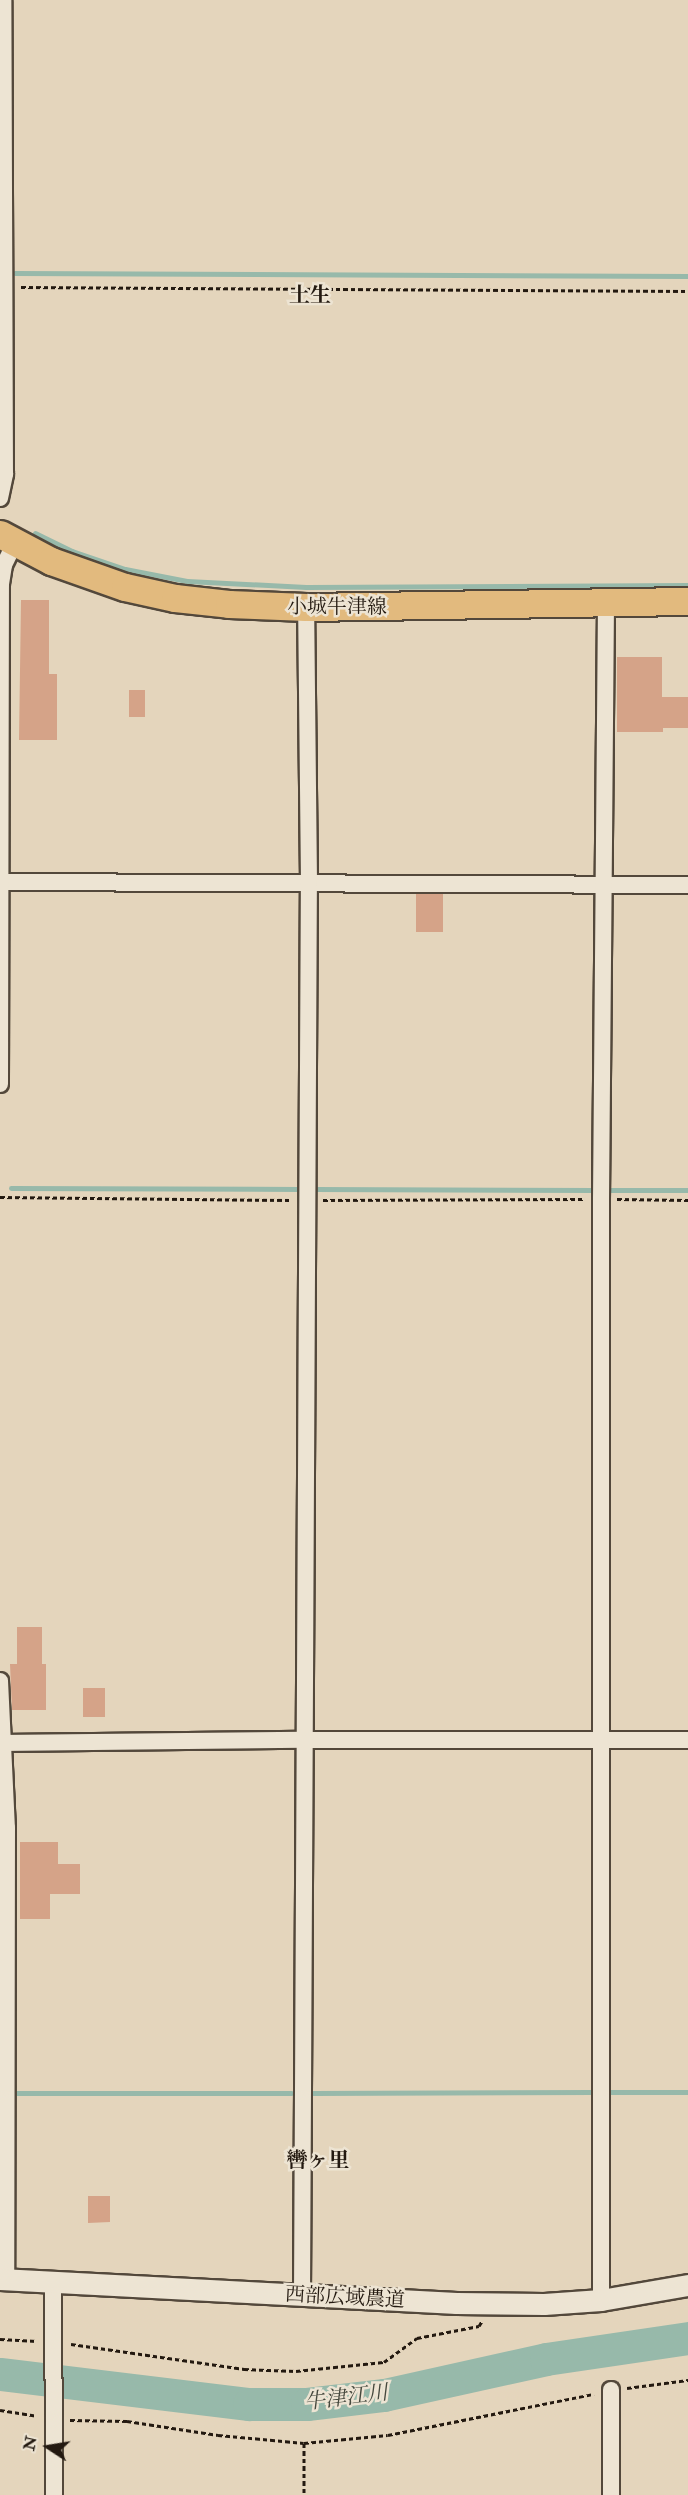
<!DOCTYPE html>
<meta charset="utf-8">
<style>
body{margin:0}
#map{position:relative;width:688px;height:2495px;overflow:hidden;background:#e4d5bc;font-family:"IM FELL Double Pica","Noto Serif JP",serif}
div>[style]{position:absolute}
[style*='--x']{left:calc(var(--x)*1px);top:calc(var(--y)*1px);width:calc(var(--w)*1px);rotate:calc(var(--a)*1deg)}
.stream>*{height:5px;margin:-2.5px;padding:0 2.5px;transform-origin:2.5px;border-radius:2.5px;background:#97b9aa}
.river>*{height:33px;margin:-16.5px;padding:0 16.5px;transform-origin:16.5px;border-radius:16.5px;background:#97b9aa}
.building>*{inset:0;background:#d5a388}
.path>*{height:3px;margin-top:-1.5px;transform-origin:0;background:repeating-linear-gradient(90deg,#231910 0 4.5px,transparent 0 7.5px)}
.roads{filter:drop-shadow(2px 0 #53483b) drop-shadow(-2px 0 #53483b) drop-shadow(0 2px #53483b) drop-shadow(0 -2px #53483b)}
.minor>*{height:16px;margin:-8px;padding:0 8px;transform-origin:8px;border-radius:8px;background:#ede4d3}
.tertiary>*{height:21px;margin:-10.5px;padding:0 10.5px;transform-origin:10.5px;border-radius:10.5px;background:#ede4d3}
.primary>*{height:27px;margin:-13.5px;padding:0 13.5px;transform-origin:13.5px;border-radius:13.5px;background:#e2ba7e}
span{translate:-50% -50%;white-space:nowrap;text-align:center;line-height:1.15;-webkit-text-stroke:5px #ede4d3;paint-order:stroke}
.street-label{font-size:20px;color:#231910}
.neighbourhood-label{font-size:21px;color:#231910;font-weight:700}
.water-label{font-size:21px;color:#46493e;font-style:italic}
.north{position:absolute;left:18px;top:2417px;width:60px;height:60px;-webkit-text-stroke:4px #ede4d3;paint-order:stroke;rotate:282deg;font-size:16px;font-weight:700;line-height:24px;text-align:center;color:#231910}
.north::after{content:'';display:block;margin:auto;width:21px;height:27px;background:#231910;clip-path:polygon(50% 0,100% 100%,50% 72%,0 100%)}
</style>
<div id="map">
<div class="stream">
<i style="--x:15;--y:273;--w:673;--a:0.26"></i>
<i style="--x:35;--y:533;--w:41;--a:25.9"></i>
<i style="--x:72;--y:551;--w:56;--a:18.8"></i>
<i style="--x:125;--y:569;--w:63;--a:11"></i>
<i style="--x:187;--y:581;--w:119;--a:2.9"></i>
<i style="--x:306;--y:587;--w:382;--a:-0.3"></i>
<i style="--x:11;--y:1188;--w:289;--a:0.2"></i>
<i style="--x:315;--y:1189;--w:281;--a:0.2"></i>
<i style="--x:608;--y:1190;--w:80;--a:0"></i>
<i style="--x:610;--y:2092;--w:78;--a:0"></i>
<i style="--x:17;--y:2093;--w:274;--a:0"></i>
<i style="--x:313;--y:2093;--w:279;--a:-0.2"></i>
</div>
<div class="river">
<i style="--x:0;--y:2374;--w:251;--a:6.9"></i>
<i style="--x:249;--y:2404;--w:58;--a:0"></i>
<i style="--x:307;--y:2404;--w:78;--a:-6.7"></i>
<i style="--x:384;--y:2395;--w:166;--a:-12.5"></i>
<i style="--x:546;--y:2359;--w:144;--a:-8.4"></i>
</div>
<div class="building">
<i style="clip-path:polygon(21px 600px,49px 600px,49px 674px,57px 674px,57px 740px,19px 740px)"></i>
<i style="clip-path:polygon(617px 657px,662px 657px,662px 697px,688px 697px,688px 728px,663px 728px,663px 732px,617px 732px)"></i>
<i style="clip-path:polygon(129px 690px,145px 690px,145px 717px,129px 717px)"></i>
<i style="clip-path:polygon(416px 894px,443px 894px,443px 932px,416px 932px)"></i>
<i style="clip-path:polygon(17px 1627px,42px 1627px,42px 1664px,46px 1664px,46px 1710px,12px 1710px,10px 1664px,17px 1664px)"></i>
<i style="clip-path:polygon(83px 1688px,105px 1688px,105px 1717px,83px 1717px)"></i>
<i style="clip-path:polygon(20px 1842px,58px 1842px,58px 1864px,80px 1864px,80px 1894px,50px 1894px,50px 1919px,20px 1919px)"></i>
<i style="clip-path:polygon(88px 2196px,110px 2196px,110px 2222px,88px 2223px)"></i>
</div>
<div class="path">
<i style="--x:21;--y:287;--w:667;--a:0.34"></i>
<i style="--x:0;--y:1197;--w:292;--a:0.6"></i>
<i style="--x:617;--y:1199;--w:71;--a:0.8"></i>
<i style="--x:323;--y:1200;--w:260;--a:-0.2"></i>
<i style="--x:0;--y:2339;--w:37;--a:3"></i>
<i style="--x:71;--y:2344;--w:175;--a:8.2"></i>
<i style="--x:244;--y:2369;--w:52;--a:2.2"></i>
<i style="--x:296;--y:2371;--w:88;--a:-5.8"></i>
<i style="--x:384;--y:2362;--w:41;--a:-36"></i>
<i style="--x:417;--y:2338;--w:63;--a:-11"></i>
<i style="--x:479;--y:2326;--w:6;--a:-59"></i>
<i style="--x:627;--y:2388;--w:62;--a:-7.5"></i>
<i style="--x:0;--y:2410;--w:37;--a:9"></i>
<i style="--x:70;--y:2420;--w:57;--a:1"></i>
<i style="--x:127;--y:2421;--w:92;--a:8.7"></i>
<i style="--x:218;--y:2435;--w:86;--a:5.3"></i>
<i style="--x:304;--y:2443;--w:84;--a:-5.4"></i>
<i style="--x:388;--y:2435;--w:210;--a:-11.3"></i>
<i style="--x:304;--y:2443;--w:52;--a:90"></i>
</div>
<div class="roads">
<div class="minor">
<i style="--x:0;--y:498;--w:25;--a:-78"></i>
<i style="--x:5;--y:474;--w:474;--a:-90.2"></i>
<i style="--x:0;--y:882;--w:688;--a:0.25"></i>
<i style="--x:0;--y:1084;--w:500;--a:-89.89"></i>
<i style="--x:1;--y:584;--w:19;--a:-81"></i>
<i style="--x:4;--y:565;--w:25;--a:-64"></i>
<i style="--x:0;--y:1681;--w:147;--a:87.3"></i>
<i style="--x:7;--y:1828;--w:451;--a:90.1"></i>
<i style="--x:0;--y:1743;--w:303;--a:-0.6"></i>
<i style="--x:303;--y:1740;--w:385;--a:0"></i>
<i style="--x:53;--y:2282;--w:213;--a:89.7"></i>
<i style="--x:302;--y:2295;--w:1412;--a:-89.72"></i>
<i style="--x:309;--y:883;--w:276;--a:-90.6"></i>
<i style="--x:601;--y:2300;--w:1101;--a:-90"></i>
<i style="--x:601;--y:1199;--w:596;--a:-89.52"></i>
<i style="--x:611;--y:2390;--w:105;--a:90"></i>
</div>
<div class="tertiary">
<i style="--x:0;--y:2279;--w:457;--a:3"></i>
<i style="--x:456;--y:2303;--w:88;--a:0.7"></i>
<i style="--x:544;--y:2304;--w:57;--a:-4"></i>
<i style="--x:601;--y:2300;--w:88;--a:-9.8"></i>
</div>
<div class="primary">
<i style="--x:0;--y:534;--w:58;--a:27.9"></i>
<i style="--x:51;--y:561;--w:78;--a:19.4"></i>
<i style="--x:125;--y:587;--w:51;--a:12.4"></i>
<i style="--x:175;--y:598;--w:54;--a:6.3"></i>
<i style="--x:229;--y:604;--w:77;--a:2.2"></i>
<i style="--x:306;--y:607;--w:382;--a:-0.9"></i>
</div>
</div>
<div class="street-label">
<span style="left:337px;top:606px">小城牛津線</span>
<span style="left:345px;top:2297px;rotate:3deg">西部広域農道</span>
</div>
<div class="neighbourhood-label">
<span style="left:310px;top:296px">土生</span>
<span style="left:318px;top:2161px">轡ヶ里</span>
</div>
<div class="water-label">
<span style="left:346px;top:2398px;rotate:-7deg">牛津江川</span>
</div>
<div class="north">N</div>
</div>
